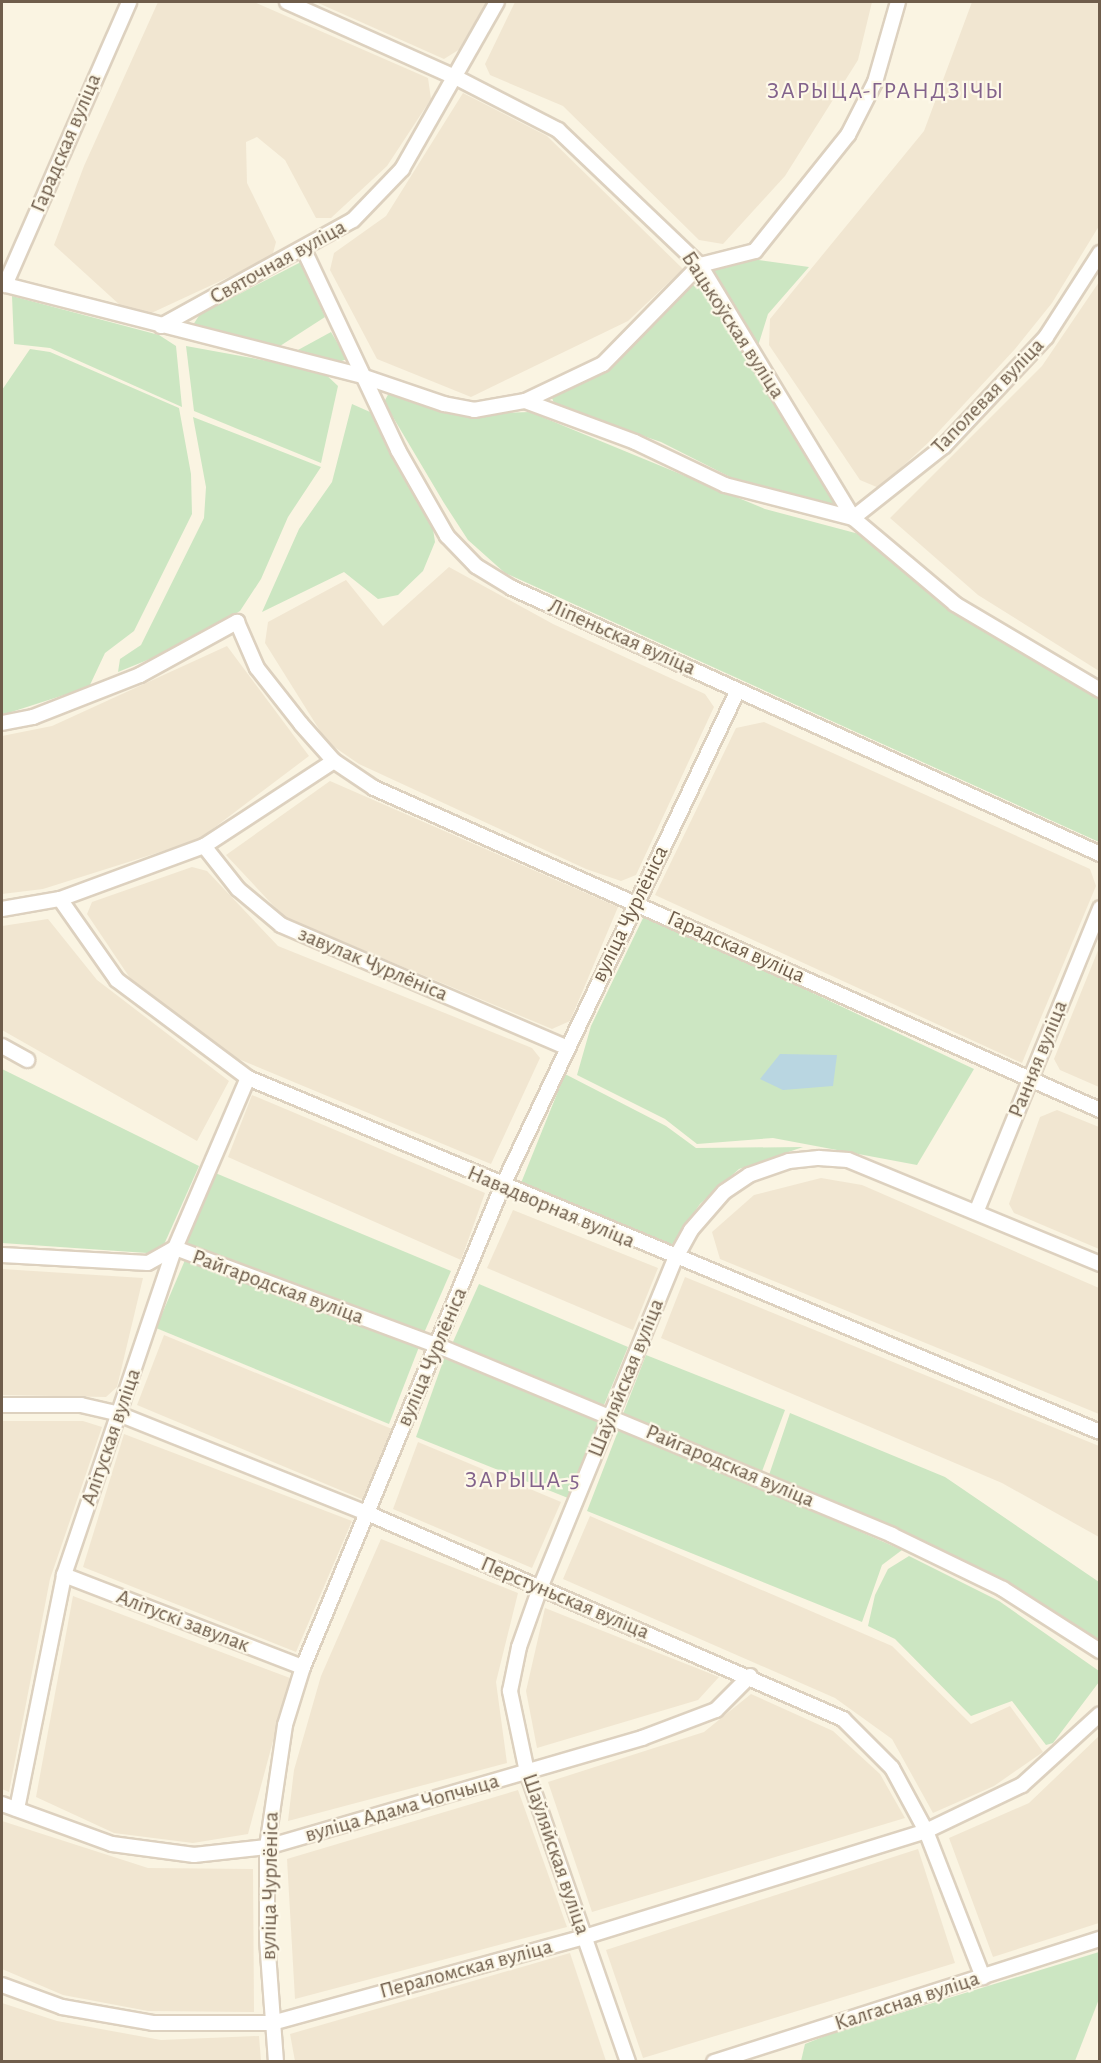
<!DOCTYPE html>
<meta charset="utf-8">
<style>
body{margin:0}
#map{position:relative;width:1101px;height:2063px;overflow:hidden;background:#faf4e2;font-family:"Alegreya Sans",sans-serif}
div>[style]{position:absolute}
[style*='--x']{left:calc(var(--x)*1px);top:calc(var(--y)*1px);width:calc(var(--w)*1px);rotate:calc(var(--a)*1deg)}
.residential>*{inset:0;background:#f1e6d1}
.green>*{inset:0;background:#cce6c2}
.water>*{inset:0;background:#b9d6e1}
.roads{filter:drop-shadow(2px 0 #ddd1bf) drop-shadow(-2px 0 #ddd1bf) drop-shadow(0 2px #ddd1bf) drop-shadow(0 -2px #ddd1bf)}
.street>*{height:14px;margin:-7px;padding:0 7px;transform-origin:7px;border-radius:7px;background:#fff}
span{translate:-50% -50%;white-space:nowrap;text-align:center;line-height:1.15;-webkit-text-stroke:4.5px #fdf8e8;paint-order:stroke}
.street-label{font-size:22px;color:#6f5d4b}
.neighbourhood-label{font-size:24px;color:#83638c;letter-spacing:1.5px}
.frame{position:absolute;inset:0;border:3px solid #6f5d4b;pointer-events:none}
</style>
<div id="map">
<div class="residential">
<i style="clip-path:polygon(158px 2px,254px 2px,428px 78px,431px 99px,387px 166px,331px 218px,316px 218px,285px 160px,257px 137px,246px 142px,247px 183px,276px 242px,272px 257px,145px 316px,121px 306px,54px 245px,84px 166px)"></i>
<i style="clip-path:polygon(316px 2px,486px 2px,460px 49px,444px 59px)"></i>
<i style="clip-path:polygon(515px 2px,872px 2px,858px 60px,785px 176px,723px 244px,699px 240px,563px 106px,490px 75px,485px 64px)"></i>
<i style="clip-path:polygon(972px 2px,1099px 2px,1099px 226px,1052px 303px,1015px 349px,929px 442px,879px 488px,860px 480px,769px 345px,770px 319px,924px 131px)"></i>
<i style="clip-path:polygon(463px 93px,547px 136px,683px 269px,628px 321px,471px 397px,377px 359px,330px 270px,334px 253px,386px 216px)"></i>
<i style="clip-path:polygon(1099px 282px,1099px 671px,978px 595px,890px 518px,1042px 366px)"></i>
<i style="clip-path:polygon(449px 567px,553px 624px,705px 694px,714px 707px,636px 875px,621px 881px,586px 869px,359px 764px,327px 742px,265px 643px,268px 622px,346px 580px,383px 626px)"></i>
<i style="clip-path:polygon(227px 646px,309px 756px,198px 840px,43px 889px,2px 894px,2px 736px,52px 726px)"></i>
<i style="clip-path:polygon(764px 722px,1090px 869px,1096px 886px,1022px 1063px,655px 895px,736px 728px)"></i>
<i style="clip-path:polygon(330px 781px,618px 907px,570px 1021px,552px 1029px,284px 917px,226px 855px)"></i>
<i style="clip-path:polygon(192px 867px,207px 871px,278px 946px,532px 1048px,540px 1058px,491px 1164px,236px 1058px,132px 981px,87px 914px,92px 902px)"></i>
<i style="clip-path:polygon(48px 919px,97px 980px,229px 1081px,197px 1141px,2px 1030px,2px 926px)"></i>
<i style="clip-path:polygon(1099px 948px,1099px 1087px,1060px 1070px,1054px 1059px)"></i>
<i style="clip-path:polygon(252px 1095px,485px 1193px,461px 1260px,228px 1157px)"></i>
<i style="clip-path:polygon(1057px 1110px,1099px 1127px,1099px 1249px,1014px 1213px,1009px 1204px,1040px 1117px)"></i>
<i style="clip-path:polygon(821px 1178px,862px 1185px,1099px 1288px,1099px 1414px,720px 1259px,712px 1232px,754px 1195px)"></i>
<i style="clip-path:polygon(513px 1210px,658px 1268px,633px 1330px,487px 1268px)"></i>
<i style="clip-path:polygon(2px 1269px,143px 1278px,117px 1387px,106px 1397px,2px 1395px)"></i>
<i style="clip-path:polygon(685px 1277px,1099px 1446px,1099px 1537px,1002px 1483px,661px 1338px)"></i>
<i style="clip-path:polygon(164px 1335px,392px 1429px,364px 1500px,137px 1405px)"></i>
<i style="clip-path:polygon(2px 1421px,83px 1421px,102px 1427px,50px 1579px,9px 1792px,2px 1789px)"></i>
<i style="clip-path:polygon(124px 1434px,352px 1521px,296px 1652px,83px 1567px)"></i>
<i style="clip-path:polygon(418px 1442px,561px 1502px,532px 1568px,393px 1509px)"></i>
<i style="clip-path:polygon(590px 1516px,892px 1646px,971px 1724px,1010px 1706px,1043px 1752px,994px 1786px,933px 1813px,892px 1739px,835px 1698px,563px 1579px)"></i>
<i style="clip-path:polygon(381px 1539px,518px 1593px,496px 1682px,507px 1763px,288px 1821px,294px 1770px,321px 1676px)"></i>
<i style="clip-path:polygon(73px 1596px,290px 1678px,248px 1834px,193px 1843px,114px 1833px,36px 1797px)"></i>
<i style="clip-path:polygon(545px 1608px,719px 1677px,698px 1700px,537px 1748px,526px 1691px)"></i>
<i style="clip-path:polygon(751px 1694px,833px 1731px,880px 1774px,905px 1818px,592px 1912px,548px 1782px,704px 1732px)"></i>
<i style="clip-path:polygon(1099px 1736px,1099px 1923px,993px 1957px,949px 1838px,1029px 1803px)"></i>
<i style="clip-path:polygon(518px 1790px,567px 1927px,295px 1999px,287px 1859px)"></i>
<i style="clip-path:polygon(2px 1821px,148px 1868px,253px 1869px,254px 2012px,148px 2011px,63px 1995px,2px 1969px)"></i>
<i style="clip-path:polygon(918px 1849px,955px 1963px,643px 2058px,606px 1950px)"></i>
<i style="clip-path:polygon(570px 1953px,606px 2061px,295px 2061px,290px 2034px)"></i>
<i style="clip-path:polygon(2px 2003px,57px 2021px,161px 2040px,259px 2036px,261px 2061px,2px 2061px)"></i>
</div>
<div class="green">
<i style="clip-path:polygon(751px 259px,809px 267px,768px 314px,758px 346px,710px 267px)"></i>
<i style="clip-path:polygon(301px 262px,325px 317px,280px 346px,193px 325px,200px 314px)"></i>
<i style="clip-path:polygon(694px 276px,838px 505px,738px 481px,661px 442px,555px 406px,552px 398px,560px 391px,614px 364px)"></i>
<i style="clip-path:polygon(12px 296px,159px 335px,176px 346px,182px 407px,50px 348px,14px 344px)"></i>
<i style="clip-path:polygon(331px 332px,347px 359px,339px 362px,298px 350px)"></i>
<i style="clip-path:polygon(186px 346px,322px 371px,338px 386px,321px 463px,194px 411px)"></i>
<i style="clip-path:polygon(30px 349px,50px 352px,179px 408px,191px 474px,192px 514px,134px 631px,105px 653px,89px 687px,2px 715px,2px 390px)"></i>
<i style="clip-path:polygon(390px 391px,475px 414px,530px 412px,765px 509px,859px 534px,958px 613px,1099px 695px,1099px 842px,505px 573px,468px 540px,444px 503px,384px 402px)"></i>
<i style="clip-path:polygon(352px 404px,370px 412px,432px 522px,435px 542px,423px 571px,398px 595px,378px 599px,344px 572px,262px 612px,299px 529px,332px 482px)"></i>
<i style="clip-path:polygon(193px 417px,321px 467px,288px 517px,261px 579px,240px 611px,177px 648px,118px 672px,120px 659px,141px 645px,204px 518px,206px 487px)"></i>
<i style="clip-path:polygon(645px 914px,974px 1069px,917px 1165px,773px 1138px,697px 1144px,665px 1119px,577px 1075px,591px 1026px)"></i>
<i style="clip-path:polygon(2px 1069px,199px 1166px,162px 1249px,147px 1253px,2px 1243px)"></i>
<i style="clip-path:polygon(565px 1074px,666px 1126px,696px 1148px,803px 1147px,739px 1169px,700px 1204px,671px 1246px,521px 1183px)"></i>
<i style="clip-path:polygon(213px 1172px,451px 1271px,424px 1333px,185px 1245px)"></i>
<i style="clip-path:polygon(185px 1260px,419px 1347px,389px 1424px,156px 1328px)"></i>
<i style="clip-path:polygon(479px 1284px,628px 1347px,604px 1405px,452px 1344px)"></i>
<i style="clip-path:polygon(646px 1355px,785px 1410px,761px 1474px,623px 1414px)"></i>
<i style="clip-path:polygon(445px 1356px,600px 1419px,568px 1498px,416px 1437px)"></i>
<i style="clip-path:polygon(790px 1413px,945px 1477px,1099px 1582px,1099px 1642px,999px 1578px,769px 1475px)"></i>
<i style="clip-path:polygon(620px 1426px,902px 1550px,882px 1565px,862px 1622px,587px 1511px)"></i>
<i style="clip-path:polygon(909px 1556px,999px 1601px,1099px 1671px,1099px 1682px,1053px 1743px,1046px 1745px,1012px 1701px,971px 1716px,895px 1639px,868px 1626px,875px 1595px,888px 1569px)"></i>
<i style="clip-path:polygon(1099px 1952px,1099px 1999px,1075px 2061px,801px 2061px,805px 2044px,825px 2036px)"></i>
</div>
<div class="water">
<i style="clip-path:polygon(780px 1054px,837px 1055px,833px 1086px,783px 1090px,760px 1079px)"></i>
</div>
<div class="roads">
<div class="street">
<i style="--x:287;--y:2;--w:184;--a:24.1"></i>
<i style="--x:455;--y:77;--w:116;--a:27.2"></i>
<i style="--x:558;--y:130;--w:196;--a:43.6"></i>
<i style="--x:700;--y:265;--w:296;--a:58.8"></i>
<i style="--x:853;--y:518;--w:133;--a:40.1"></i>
<i style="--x:955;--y:604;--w:169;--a:30.7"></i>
<i style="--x:304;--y:250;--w:221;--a:64.8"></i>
<i style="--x:398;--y:450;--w:99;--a:60.3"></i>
<i style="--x:447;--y:536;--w:42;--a:46"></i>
<i style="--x:476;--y:566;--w:42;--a:31.4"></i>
<i style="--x:512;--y:588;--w:645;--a:24.34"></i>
<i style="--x:2;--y:284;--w:372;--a:14.3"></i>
<i style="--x:362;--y:376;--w:87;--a:18.9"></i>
<i style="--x:444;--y:404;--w:31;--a:11"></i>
<i style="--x:474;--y:410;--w:52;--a:-10"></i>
<i style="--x:525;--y:401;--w:117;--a:20.4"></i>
<i style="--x:635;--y:442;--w:100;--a:25.5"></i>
<i style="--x:725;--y:485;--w:132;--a:14.5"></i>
<i style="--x:853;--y:518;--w:116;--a:-38.4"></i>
<i style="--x:944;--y:446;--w:149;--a:-46.9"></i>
<i style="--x:1046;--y:337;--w:100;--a:-57.3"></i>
<i style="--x:5;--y:285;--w:309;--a:-66.3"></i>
<i style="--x:161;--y:326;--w:219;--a:-28.9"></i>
<i style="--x:353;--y:220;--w:71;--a:-46.1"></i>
<i style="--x:402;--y:169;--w:192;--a:-60.4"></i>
<i style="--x:525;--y:401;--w:86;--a:-25.4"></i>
<i style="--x:603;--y:364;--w:139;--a:-45.6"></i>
<i style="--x:700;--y:265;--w:57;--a:-14.3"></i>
<i style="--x:755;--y:251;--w:149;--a:-51.3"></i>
<i style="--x:848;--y:135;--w:59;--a:-63"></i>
<i style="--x:875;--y:82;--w:83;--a:-74"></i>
<i style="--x:2;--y:723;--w:32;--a:-11"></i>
<i style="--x:33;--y:717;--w:115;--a:-21.4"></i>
<i style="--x:140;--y:675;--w:111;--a:-28.7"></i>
<i style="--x:237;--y:622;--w:50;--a:66.5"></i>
<i style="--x:257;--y:668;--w:71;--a:51.8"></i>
<i style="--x:301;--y:724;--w:50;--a:48.3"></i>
<i style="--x:334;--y:761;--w:48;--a:34"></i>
<i style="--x:374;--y:788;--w:794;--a:23.92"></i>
<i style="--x:204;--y:846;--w:55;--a:51.7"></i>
<i style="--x:238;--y:889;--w:56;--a:39.9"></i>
<i style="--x:281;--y:925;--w:310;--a:23.2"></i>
<i style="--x:60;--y:899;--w:99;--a:54.9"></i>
<i style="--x:117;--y:980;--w:164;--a:36.8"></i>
<i style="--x:248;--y:1078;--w:923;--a:22.56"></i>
<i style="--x:2;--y:909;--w:59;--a:-9.8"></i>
<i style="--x:60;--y:899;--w:153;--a:-20.2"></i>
<i style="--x:204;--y:846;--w:155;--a:-33.2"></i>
<i style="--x:2;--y:1046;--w:29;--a:29"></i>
<i style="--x:977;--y:1210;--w:326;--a:-67.8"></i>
<i style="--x:2;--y:1255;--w:146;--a:3.1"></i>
<i style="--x:148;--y:1263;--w:31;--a:-29"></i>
<i style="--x:175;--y:1248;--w:278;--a:20.4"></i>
<i style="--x:436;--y:1345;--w:494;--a:22.6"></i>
<i style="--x:892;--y:1535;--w:123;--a:25.9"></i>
<i style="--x:1003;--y:1589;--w:115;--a:32.6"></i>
<i style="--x:2;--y:1405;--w:79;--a:0"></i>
<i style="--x:81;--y:1405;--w:39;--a:13"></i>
<i style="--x:119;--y:1414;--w:267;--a:21.8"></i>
<i style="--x:367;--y:1513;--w:519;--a:23.4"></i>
<i style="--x:843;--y:1719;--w:69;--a:45"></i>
<i style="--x:892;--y:1768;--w:72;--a:61.6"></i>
<i style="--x:926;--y:1831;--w:157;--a:68.7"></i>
<i style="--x:64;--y:1575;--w:256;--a:21.1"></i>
<i style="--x:2;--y:1804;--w:117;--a:20"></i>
<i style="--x:112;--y:1844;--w:83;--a:7.6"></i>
<i style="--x:194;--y:1855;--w:73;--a:-6.3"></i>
<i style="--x:267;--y:1847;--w:391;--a:-16.2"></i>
<i style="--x:642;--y:1738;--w:79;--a:-20.7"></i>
<i style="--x:716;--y:1710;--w:48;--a:-45"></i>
<i style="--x:17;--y:1809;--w:239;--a:-78.6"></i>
<i style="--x:64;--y:1575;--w:345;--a:-71.3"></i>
<i style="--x:175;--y:1248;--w:185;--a:-66.8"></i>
<i style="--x:2;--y:1985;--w:64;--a:20.1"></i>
<i style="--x:62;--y:2007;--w:92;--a:10"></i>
<i style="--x:153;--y:2023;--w:119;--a:0"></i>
<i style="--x:272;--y:2023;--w:324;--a:-15.4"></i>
<i style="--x:584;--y:1937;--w:358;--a:-17.2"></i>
<i style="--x:926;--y:1831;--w:106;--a:-25.6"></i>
<i style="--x:1022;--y:1785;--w:105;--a:-42.3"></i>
<i style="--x:276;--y:2062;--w:124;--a:-94.2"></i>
<i style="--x:267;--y:1938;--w:91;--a:-90"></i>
<i style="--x:267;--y:1847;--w:123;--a:-81.6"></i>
<i style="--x:285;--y:1725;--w:61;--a:-72.8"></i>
<i style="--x:303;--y:1667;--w:520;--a:-67.48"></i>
<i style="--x:502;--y:1187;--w:550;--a:-64.6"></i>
<i style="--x:628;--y:2062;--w:307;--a:-109.2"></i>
<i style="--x:527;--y:1772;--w:83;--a:-101.9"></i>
<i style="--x:510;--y:1691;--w:45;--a:-78.4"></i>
<i style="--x:519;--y:1647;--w:63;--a:-70.4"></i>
<i style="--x:540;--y:1588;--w:356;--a:-67.7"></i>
<i style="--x:675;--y:1259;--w:33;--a:-61"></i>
<i style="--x:691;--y:1230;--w:50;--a:-49"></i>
<i style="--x:724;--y:1192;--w:30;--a:-34"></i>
<i style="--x:749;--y:1175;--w:42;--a:-19.3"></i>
<i style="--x:789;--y:1161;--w:30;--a:-6"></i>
<i style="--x:819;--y:1158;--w:29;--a:4"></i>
<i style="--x:848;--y:1160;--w:273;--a:22.4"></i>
<i style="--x:714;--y:2062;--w:405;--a:-17.7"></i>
</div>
</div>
<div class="street-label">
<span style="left:66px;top:143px;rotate:-67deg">Гарадская вуліца</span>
<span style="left:278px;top:262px;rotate:-29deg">Святочная вуліца</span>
<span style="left:733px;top:325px;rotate:57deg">Бацькоўская вуліца</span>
<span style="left:988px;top:396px;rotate:-46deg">Таполевая вуліца</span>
<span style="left:622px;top:637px;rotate:24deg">Ліпеньская вуліца</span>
<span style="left:630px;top:914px;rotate:-64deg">вуліца Чурлёніса</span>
<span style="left:736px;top:947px;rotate:24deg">Гарадская вуліца</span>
<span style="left:373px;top:964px;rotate:23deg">завулак Чурлёніса</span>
<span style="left:1038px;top:1059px;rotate:-68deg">Ранняя вуліца</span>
<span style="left:551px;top:1207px;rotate:23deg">Навадворная вуліца</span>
<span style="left:278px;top:1287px;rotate:20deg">Райгародская вуліца</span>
<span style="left:432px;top:1357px;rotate:-67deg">вуліца Чурлёніса</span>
<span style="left:626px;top:1378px;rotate:-68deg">Шаўляйская вуліца</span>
<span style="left:111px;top:1437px;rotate:-71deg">Алітуская вуліца</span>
<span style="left:730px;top:1466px;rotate:23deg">Райгародская вуліца</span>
<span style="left:565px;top:1598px;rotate:23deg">Перстуньская вуліца</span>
<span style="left:183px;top:1621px;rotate:21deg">Алітускі завулак</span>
<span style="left:402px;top:1808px;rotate:-16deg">вуліца Адама Чопчыца</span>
<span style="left:556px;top:1854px;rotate:71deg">Шаўляйская вуліца</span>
<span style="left:270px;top:1886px;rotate:-89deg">вуліца Чурлёніса</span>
<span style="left:466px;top:1969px;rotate:-15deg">Пераломская вуліца</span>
<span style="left:907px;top:2001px;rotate:-18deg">Калгасная вуліца</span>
</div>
<div class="neighbourhood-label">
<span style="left:886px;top:92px">ЗАРЫЦА-ГРАНДЗІЧЫ</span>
<span style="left:523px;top:1481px">ЗАРЫЦА-5</span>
</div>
<div class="frame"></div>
</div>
